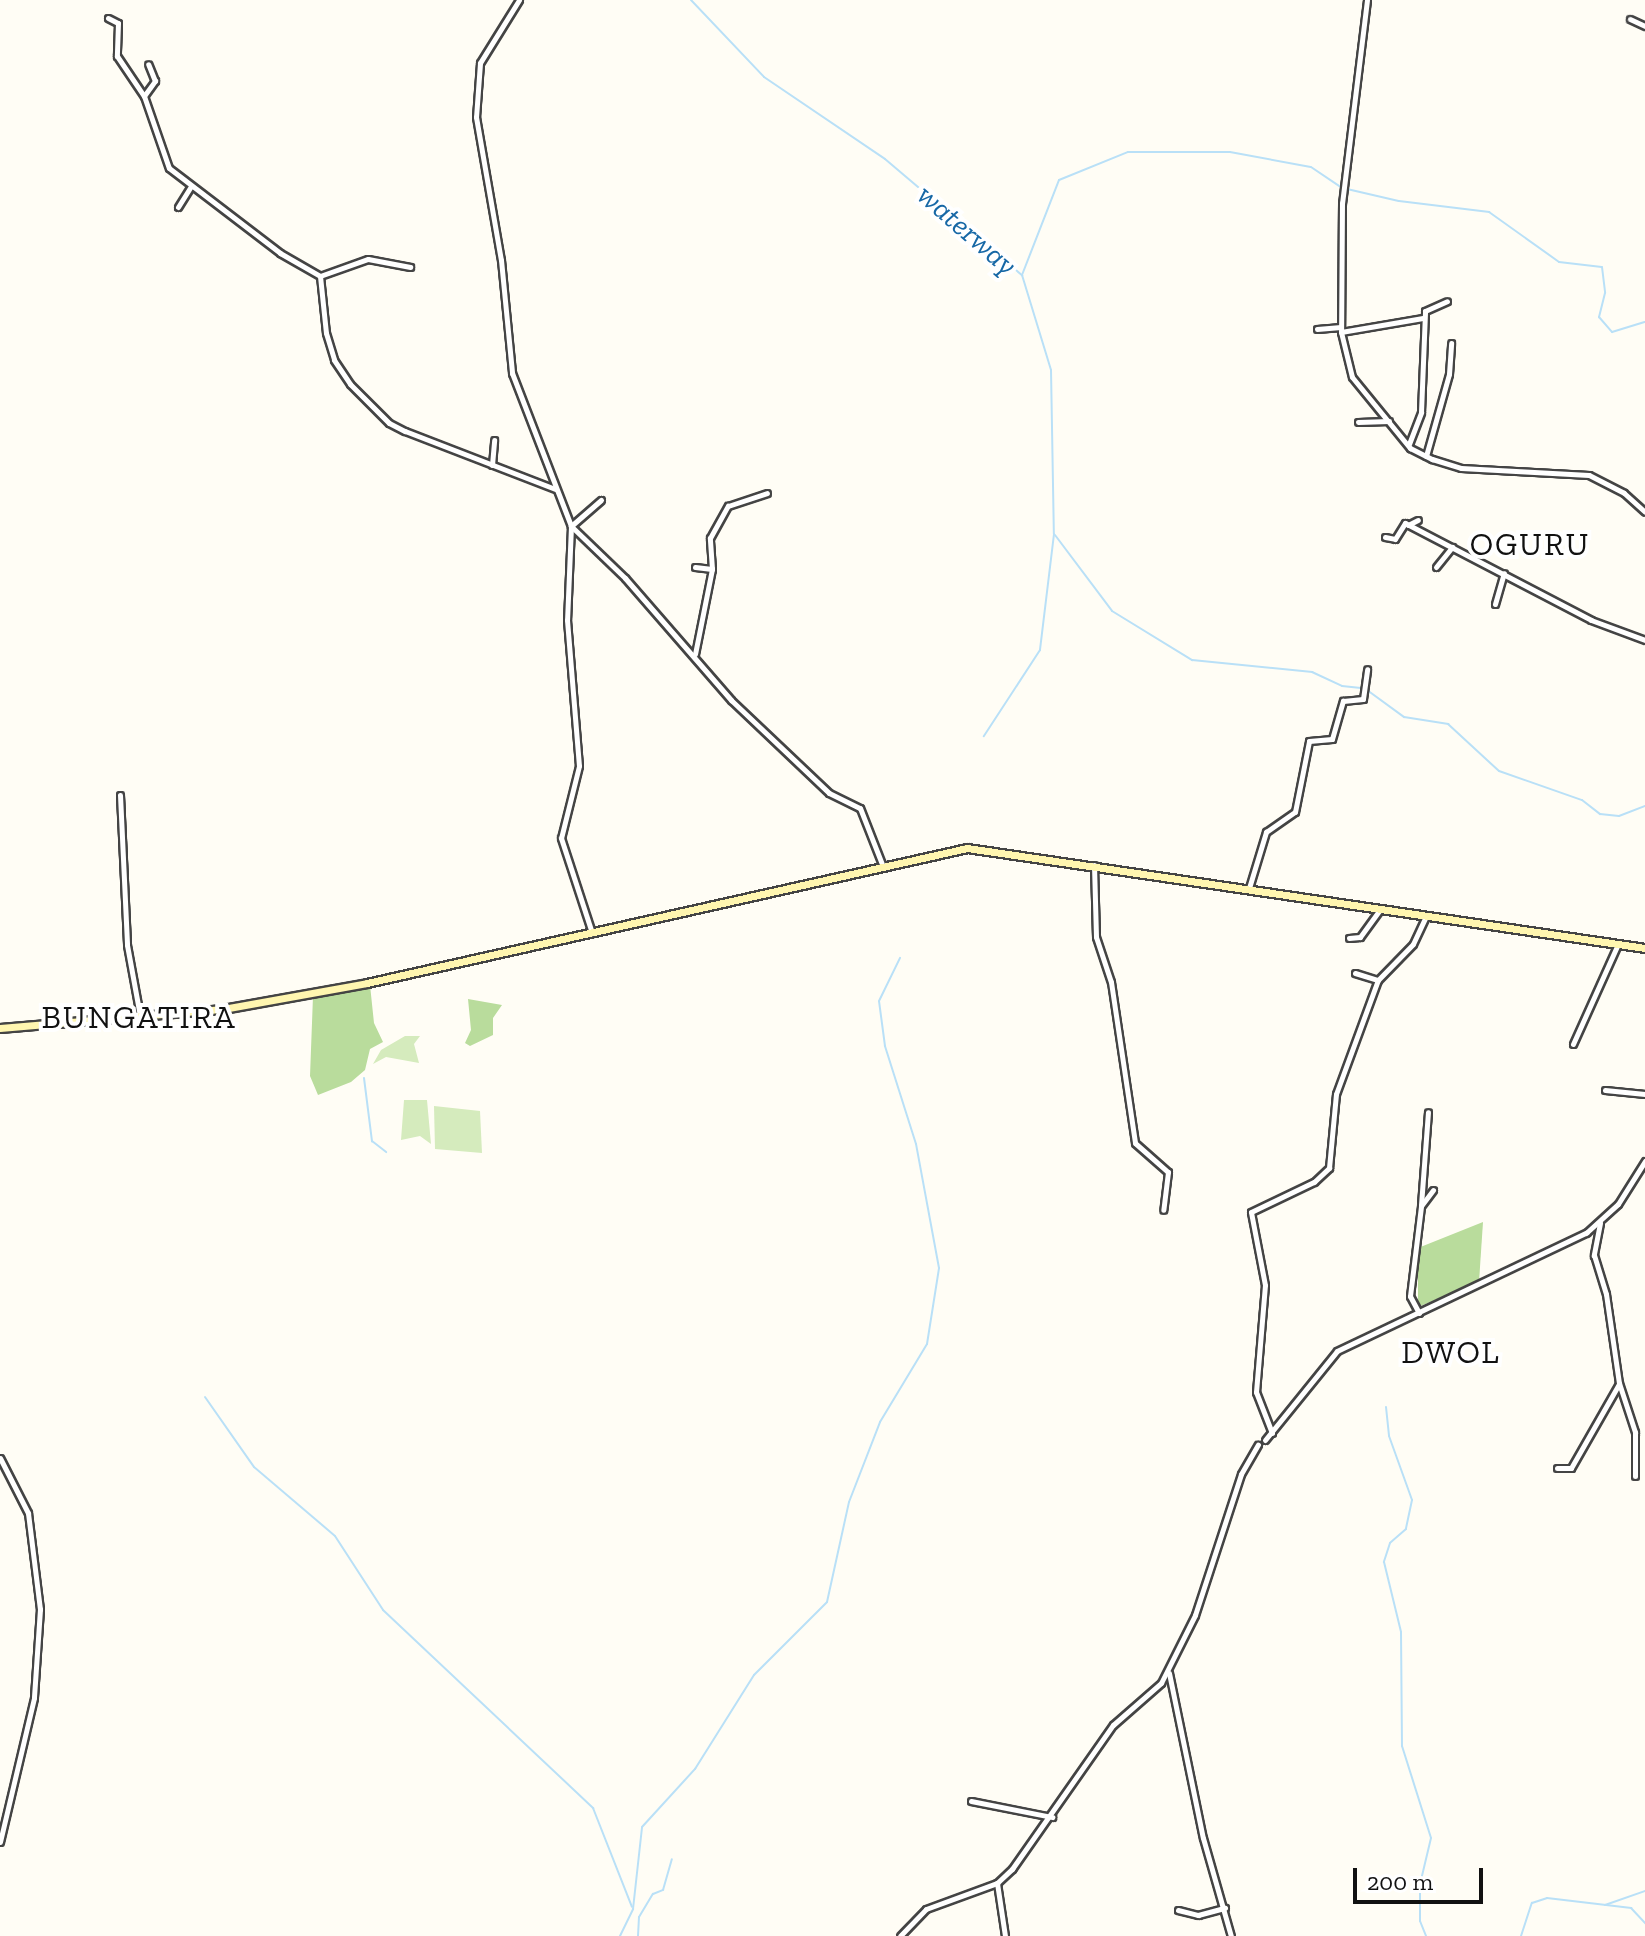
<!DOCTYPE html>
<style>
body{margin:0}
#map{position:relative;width:1645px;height:1936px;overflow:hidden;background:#fffdf5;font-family:"Zilla Slab",serif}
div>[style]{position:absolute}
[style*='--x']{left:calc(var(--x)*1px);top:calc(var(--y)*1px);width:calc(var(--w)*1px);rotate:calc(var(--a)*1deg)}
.green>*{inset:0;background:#d5ebbd}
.forest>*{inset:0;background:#b9dc9c}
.stream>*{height:2px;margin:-1px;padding:0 1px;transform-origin:1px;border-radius:1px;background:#b9e0f7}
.roads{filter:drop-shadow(2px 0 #444) drop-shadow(-2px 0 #444) drop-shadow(0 2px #444) drop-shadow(0 -2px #444)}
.street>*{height:5px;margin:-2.5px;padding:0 2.5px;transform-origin:2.5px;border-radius:2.5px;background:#fff}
.secondary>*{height:7px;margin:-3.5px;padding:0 3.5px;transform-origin:3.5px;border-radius:3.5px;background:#fff6b0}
span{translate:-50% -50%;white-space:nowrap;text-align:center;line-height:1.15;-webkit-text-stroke:8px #fff;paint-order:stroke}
.water-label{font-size:30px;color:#1768a6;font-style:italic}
.quarter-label{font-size:32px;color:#111;letter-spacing:2px}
.scale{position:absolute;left:1353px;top:1868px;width:130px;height:36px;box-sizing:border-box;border:4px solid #111;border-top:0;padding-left:10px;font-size:24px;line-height:28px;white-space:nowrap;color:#111;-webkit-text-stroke:6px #fff;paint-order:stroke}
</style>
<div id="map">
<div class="green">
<i style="clip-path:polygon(405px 1036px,420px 1036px,414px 1044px,419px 1063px,386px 1057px,373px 1064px,381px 1050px)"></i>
<i style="clip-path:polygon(404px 1100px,427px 1100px,431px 1144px,420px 1136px,401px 1140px)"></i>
<i style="clip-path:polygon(434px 1106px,480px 1111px,482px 1153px,435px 1149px)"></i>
</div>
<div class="forest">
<i style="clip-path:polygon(370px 985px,374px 1023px,383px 1042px,370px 1049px,365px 1070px,351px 1082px,318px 1095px,310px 1076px,313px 996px)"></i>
<i style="clip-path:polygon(468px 999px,502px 1005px,493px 1018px,493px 1035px,470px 1046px,465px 1043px,471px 1030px)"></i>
<i style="clip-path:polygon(1483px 1222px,1479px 1282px,1418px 1307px,1418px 1248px)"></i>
</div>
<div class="stream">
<i style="--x:691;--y:0;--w:106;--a:46.5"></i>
<i style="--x:764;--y:77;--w:146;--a:34.1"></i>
<i style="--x:885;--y:159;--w:180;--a:40.3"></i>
<i style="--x:1022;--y:275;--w:99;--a:73"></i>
<i style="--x:1051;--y:370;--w:164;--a:89"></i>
<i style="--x:1054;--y:534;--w:117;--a:96.9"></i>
<i style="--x:1040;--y:650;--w:103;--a:123.1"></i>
<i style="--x:1347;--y:189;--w:53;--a:13"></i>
<i style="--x:1399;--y:201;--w:91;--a:7"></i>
<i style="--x:1489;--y:212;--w:86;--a:35.5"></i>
<i style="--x:1559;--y:262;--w:43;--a:6.6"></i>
<i style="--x:1602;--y:267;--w:26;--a:83"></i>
<i style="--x:1605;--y:293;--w:25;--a:104"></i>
<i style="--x:1599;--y:317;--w:20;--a:49"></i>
<i style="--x:1612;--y:332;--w:34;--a:-17"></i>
<i style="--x:1022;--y:275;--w:102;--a:-68.7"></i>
<i style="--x:1059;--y:180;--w:74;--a:-22.1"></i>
<i style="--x:1128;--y:152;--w:102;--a:0"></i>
<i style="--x:1230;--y:152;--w:82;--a:10.5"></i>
<i style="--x:1311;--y:167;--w:36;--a:34"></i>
<i style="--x:1055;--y:535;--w:95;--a:53.1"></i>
<i style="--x:1112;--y:611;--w:94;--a:31.5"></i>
<i style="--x:1192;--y:660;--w:121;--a:5.7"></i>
<i style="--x:1312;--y:672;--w:33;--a:25"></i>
<i style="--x:1342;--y:686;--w:19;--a:6"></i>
<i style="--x:1367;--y:690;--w:46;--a:36.1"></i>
<i style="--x:1404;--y:717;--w:45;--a:9"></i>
<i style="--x:1448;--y:724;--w:69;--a:42.7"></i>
<i style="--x:1499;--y:771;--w:88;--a:19.3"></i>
<i style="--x:1582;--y:800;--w:23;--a:38"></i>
<i style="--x:1600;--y:814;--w:19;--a:6"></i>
<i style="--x:1619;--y:816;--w:28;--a:-21"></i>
<i style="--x:364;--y:1078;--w:64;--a:82.8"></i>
<i style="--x:372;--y:1141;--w:18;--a:38"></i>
<i style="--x:205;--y:1397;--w:85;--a:55"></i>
<i style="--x:254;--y:1467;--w:106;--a:40.4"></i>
<i style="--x:335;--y:1536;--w:88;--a:57"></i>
<i style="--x:383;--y:1610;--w:289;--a:43.3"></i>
<i style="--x:593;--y:1808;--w:106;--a:68.5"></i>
<i style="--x:1386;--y:1407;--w:29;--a:84"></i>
<i style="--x:1389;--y:1436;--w:68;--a:70.2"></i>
<i style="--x:1412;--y:1500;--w:30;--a:102"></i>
<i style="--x:1406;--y:1529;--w:21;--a:139"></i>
<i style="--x:1390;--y:1543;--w:20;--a:108"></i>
<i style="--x:1384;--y:1562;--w:72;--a:76.3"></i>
<i style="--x:1401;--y:1632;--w:114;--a:89.5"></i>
<i style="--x:1402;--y:1746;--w:96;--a:72.5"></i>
<i style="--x:1431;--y:1838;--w:47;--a:103.4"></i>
<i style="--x:1420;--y:1884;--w:37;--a:90"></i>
<i style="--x:1420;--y:1921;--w:16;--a:68"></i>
<i style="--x:1605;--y:1905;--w:42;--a:-19.3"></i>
<i style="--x:620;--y:1936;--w:30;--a:-64"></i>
<i style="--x:633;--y:1909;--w:82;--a:-83.7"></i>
<i style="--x:642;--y:1827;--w:79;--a:-47.6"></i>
<i style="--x:695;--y:1769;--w:111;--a:-57.9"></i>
<i style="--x:754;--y:1675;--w:103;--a:-45"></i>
<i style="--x:827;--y:1602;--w:102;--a:-77.6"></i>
<i style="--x:849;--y:1502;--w:86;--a:-68.8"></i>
<i style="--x:880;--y:1422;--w:91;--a:-58.9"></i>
<i style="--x:927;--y:1344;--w:77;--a:-81"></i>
<i style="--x:939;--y:1268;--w:126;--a:-100.5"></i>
<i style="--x:916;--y:1144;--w:103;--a:-107.6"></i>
<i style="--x:885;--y:1046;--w:45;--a:-97.6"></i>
<i style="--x:879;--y:1001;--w:48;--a:-64"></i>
<i style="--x:638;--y:1936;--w:19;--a:-87"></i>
<i style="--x:639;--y:1917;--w:27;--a:-59"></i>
<i style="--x:653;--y:1894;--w:11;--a:-22"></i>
<i style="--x:663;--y:1890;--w:32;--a:-74"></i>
<i style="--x:1521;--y:1936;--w:35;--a:-72"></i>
<i style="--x:1532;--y:1903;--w:16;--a:-18"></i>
<i style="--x:1547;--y:1898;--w:85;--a:6.8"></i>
<i style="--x:1631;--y:1908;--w:21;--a:47"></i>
</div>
<div class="roads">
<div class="street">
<i style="--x:519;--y:0;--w:74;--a:121.8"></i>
<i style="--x:480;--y:63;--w:54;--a:94.2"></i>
<i style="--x:476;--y:117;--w:145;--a:80.1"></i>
<i style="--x:501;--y:260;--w:114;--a:84.4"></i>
<i style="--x:512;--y:373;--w:164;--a:68.9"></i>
<i style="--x:571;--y:526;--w:94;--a:92.4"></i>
<i style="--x:567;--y:620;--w:146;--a:85.3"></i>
<i style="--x:579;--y:766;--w:74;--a:104"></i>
<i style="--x:561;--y:838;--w:100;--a:71.9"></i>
<i style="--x:1367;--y:0;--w:205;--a:97"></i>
<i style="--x:1342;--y:203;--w:129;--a:90.4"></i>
<i style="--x:1341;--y:332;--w:46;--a:76.3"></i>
<i style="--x:1352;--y:377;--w:92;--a:50.8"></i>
<i style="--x:1410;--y:448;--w:25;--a:27"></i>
<i style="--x:1432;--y:459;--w:30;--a:17"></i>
<i style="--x:1461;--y:468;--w:128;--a:3.1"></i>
<i style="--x:1589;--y:475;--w:39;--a:27"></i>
<i style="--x:1624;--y:493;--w:28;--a:42"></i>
<i style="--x:108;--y:18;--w:11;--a:27"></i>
<i style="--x:118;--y:23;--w:33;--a:92"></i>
<i style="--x:117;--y:56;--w:48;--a:56"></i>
<i style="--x:144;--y:96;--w:76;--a:70.9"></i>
<i style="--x:169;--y:168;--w:140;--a:37.4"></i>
<i style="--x:280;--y:253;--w:46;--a:29.9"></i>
<i style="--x:320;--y:276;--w:57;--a:84"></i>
<i style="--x:326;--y:333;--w:28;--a:73"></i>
<i style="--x:334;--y:360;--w:29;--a:56"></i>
<i style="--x:350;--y:384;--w:55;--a:45"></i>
<i style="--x:389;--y:423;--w:18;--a:27"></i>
<i style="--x:405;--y:431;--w:161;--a:21.1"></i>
<i style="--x:1630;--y:19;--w:17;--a:25"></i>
<i style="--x:144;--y:96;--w:19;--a:-54"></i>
<i style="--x:155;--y:81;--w:18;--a:-112"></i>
<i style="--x:178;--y:207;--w:25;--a:-58"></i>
<i style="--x:320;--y:276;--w:51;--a:-19.5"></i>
<i style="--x:368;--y:259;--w:43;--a:10.8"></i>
<i style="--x:1317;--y:329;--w:24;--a:-5"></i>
<i style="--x:1341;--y:332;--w:83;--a:-9.7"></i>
<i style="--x:1358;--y:422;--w:31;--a:-2"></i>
<i style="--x:1409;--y:444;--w:34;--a:-69"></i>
<i style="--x:1421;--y:412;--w:101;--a:-87.7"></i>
<i style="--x:1425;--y:311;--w:24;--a:-24"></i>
<i style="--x:1426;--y:456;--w:85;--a:-74.3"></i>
<i style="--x:1449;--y:374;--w:31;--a:-86"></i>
<i style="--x:492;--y:465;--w:25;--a:-85"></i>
<i style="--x:601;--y:500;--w:40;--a:139"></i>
<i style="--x:571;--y:526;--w:75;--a:43.9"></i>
<i style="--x:625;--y:578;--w:162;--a:49"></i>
<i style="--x:731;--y:700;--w:135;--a:43.5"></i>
<i style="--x:829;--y:793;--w:34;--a:26"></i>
<i style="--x:860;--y:808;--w:60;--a:68.6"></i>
<i style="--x:1408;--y:525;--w:11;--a:-27"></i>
<i style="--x:1385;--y:537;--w:10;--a:11"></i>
<i style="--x:1395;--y:539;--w:19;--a:-58"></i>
<i style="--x:1405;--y:523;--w:210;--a:27.5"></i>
<i style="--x:1591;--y:620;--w:58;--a:20.3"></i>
<i style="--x:695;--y:567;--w:17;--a:7"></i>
<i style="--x:712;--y:569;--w:31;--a:-94"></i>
<i style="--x:710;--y:538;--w:37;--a:-61"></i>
<i style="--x:728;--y:506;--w:41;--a:-18.4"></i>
<i style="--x:1436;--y:567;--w:26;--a:-51"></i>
<i style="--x:1495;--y:604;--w:32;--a:-74"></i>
<i style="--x:695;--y:654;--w:87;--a:-78.7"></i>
<i style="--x:120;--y:795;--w:150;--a:87.3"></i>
<i style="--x:127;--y:945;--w:72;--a:79.6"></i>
<i style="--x:1094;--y:865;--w:72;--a:88.4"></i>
<i style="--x:1096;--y:937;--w:47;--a:71.6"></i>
<i style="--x:1111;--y:982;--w:163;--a:81.5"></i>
<i style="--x:1135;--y:1143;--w:44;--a:41.3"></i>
<i style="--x:1168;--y:1172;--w:38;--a:97"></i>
<i style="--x:1249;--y:888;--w:59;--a:-73.1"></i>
<i style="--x:1266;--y:832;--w:35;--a:-35"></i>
<i style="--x:1295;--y:812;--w:72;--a:-78.8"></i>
<i style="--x:1309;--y:741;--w:23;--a:-5"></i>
<i style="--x:1332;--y:739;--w:40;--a:-74"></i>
<i style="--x:1343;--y:701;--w:20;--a:-6"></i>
<i style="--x:1363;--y:699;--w:30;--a:-82"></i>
<i style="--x:1349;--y:938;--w:11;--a:-5"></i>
<i style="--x:1360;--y:937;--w:34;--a:-54"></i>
<i style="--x:1355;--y:973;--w:24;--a:17"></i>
<i style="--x:1573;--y:1044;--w:107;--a:-65.8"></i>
<i style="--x:1605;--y:1090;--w:40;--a:5.7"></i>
<i style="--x:1421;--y:1205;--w:93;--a:-85.7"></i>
<i style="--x:1600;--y:1223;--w:33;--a:101"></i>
<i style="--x:1594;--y:1255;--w:41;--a:72.9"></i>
<i style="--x:1606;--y:1294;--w:90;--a:81.7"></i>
<i style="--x:1619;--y:1383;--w:52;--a:71.9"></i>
<i style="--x:1635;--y:1432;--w:44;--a:90"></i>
<i style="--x:1419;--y:1313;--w:19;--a:-118"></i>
<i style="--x:1410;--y:1296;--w:91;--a:-83"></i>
<i style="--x:1421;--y:1206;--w:20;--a:-53"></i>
<i style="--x:1272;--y:1433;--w:44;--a:-111.3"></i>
<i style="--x:1256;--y:1392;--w:107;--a:-85.2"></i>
<i style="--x:1265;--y:1285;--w:74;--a:-100.9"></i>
<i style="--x:1251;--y:1212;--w:70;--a:-25.5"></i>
<i style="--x:1314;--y:1182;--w:21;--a:-43"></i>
<i style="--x:1329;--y:1168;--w:74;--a:-84.6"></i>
<i style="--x:1336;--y:1094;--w:121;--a:-69.8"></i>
<i style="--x:1378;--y:980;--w:50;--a:-45.8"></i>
<i style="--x:1413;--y:944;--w:31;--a:-65"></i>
<i style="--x:1265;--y:1440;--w:114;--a:-51"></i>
<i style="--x:1337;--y:1351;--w:276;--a:-25.4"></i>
<i style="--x:1586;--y:1233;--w:43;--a:-42.2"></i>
<i style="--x:1618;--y:1204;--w:51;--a:-57.9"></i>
<i style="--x:0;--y:1458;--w:62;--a:63"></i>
<i style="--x:28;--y:1513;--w:97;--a:82.9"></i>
<i style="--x:40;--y:1609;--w:89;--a:93.9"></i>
<i style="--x:34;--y:1698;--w:148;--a:103.3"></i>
<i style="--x:1557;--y:1468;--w:14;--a:0"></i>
<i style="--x:1571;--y:1468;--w:97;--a:-60.3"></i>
<i style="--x:1169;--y:1673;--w:168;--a:78.4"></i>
<i style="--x:1203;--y:1838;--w:102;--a:74.1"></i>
<i style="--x:971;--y:1801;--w:83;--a:11.2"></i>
<i style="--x:997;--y:1883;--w:54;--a:81.4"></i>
<i style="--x:1178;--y:1910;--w:21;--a:14"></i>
<i style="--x:1198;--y:1915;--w:28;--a:-15"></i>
<i style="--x:900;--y:1936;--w:37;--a:-46"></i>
<i style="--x:926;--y:1909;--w:76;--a:-20.1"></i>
<i style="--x:997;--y:1883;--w:21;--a:-43"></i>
<i style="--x:1012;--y:1869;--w:176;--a:-55"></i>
<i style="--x:1113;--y:1725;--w:64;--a:-41.2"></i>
<i style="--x:1161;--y:1683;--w:76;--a:-63.4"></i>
<i style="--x:1195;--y:1615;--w:148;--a:-71.9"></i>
<i style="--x:1241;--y:1474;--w:34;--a:-60"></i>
</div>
<div class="secondary">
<i style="--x:0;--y:1028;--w:224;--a:-4.9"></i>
<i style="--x:223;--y:1009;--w:146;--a:-10.2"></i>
<i style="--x:367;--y:983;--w:615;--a:-12.68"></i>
<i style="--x:967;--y:848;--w:685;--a:8.39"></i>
</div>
</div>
<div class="water-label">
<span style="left:967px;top:230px;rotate:41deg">waterway</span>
</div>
<div class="quarter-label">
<span style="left:1530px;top:544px">OGURU</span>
<span style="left:139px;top:1017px">BUNGATIRA</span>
<span style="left:1451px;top:1352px">DWOL</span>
</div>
<div class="scale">200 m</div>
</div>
